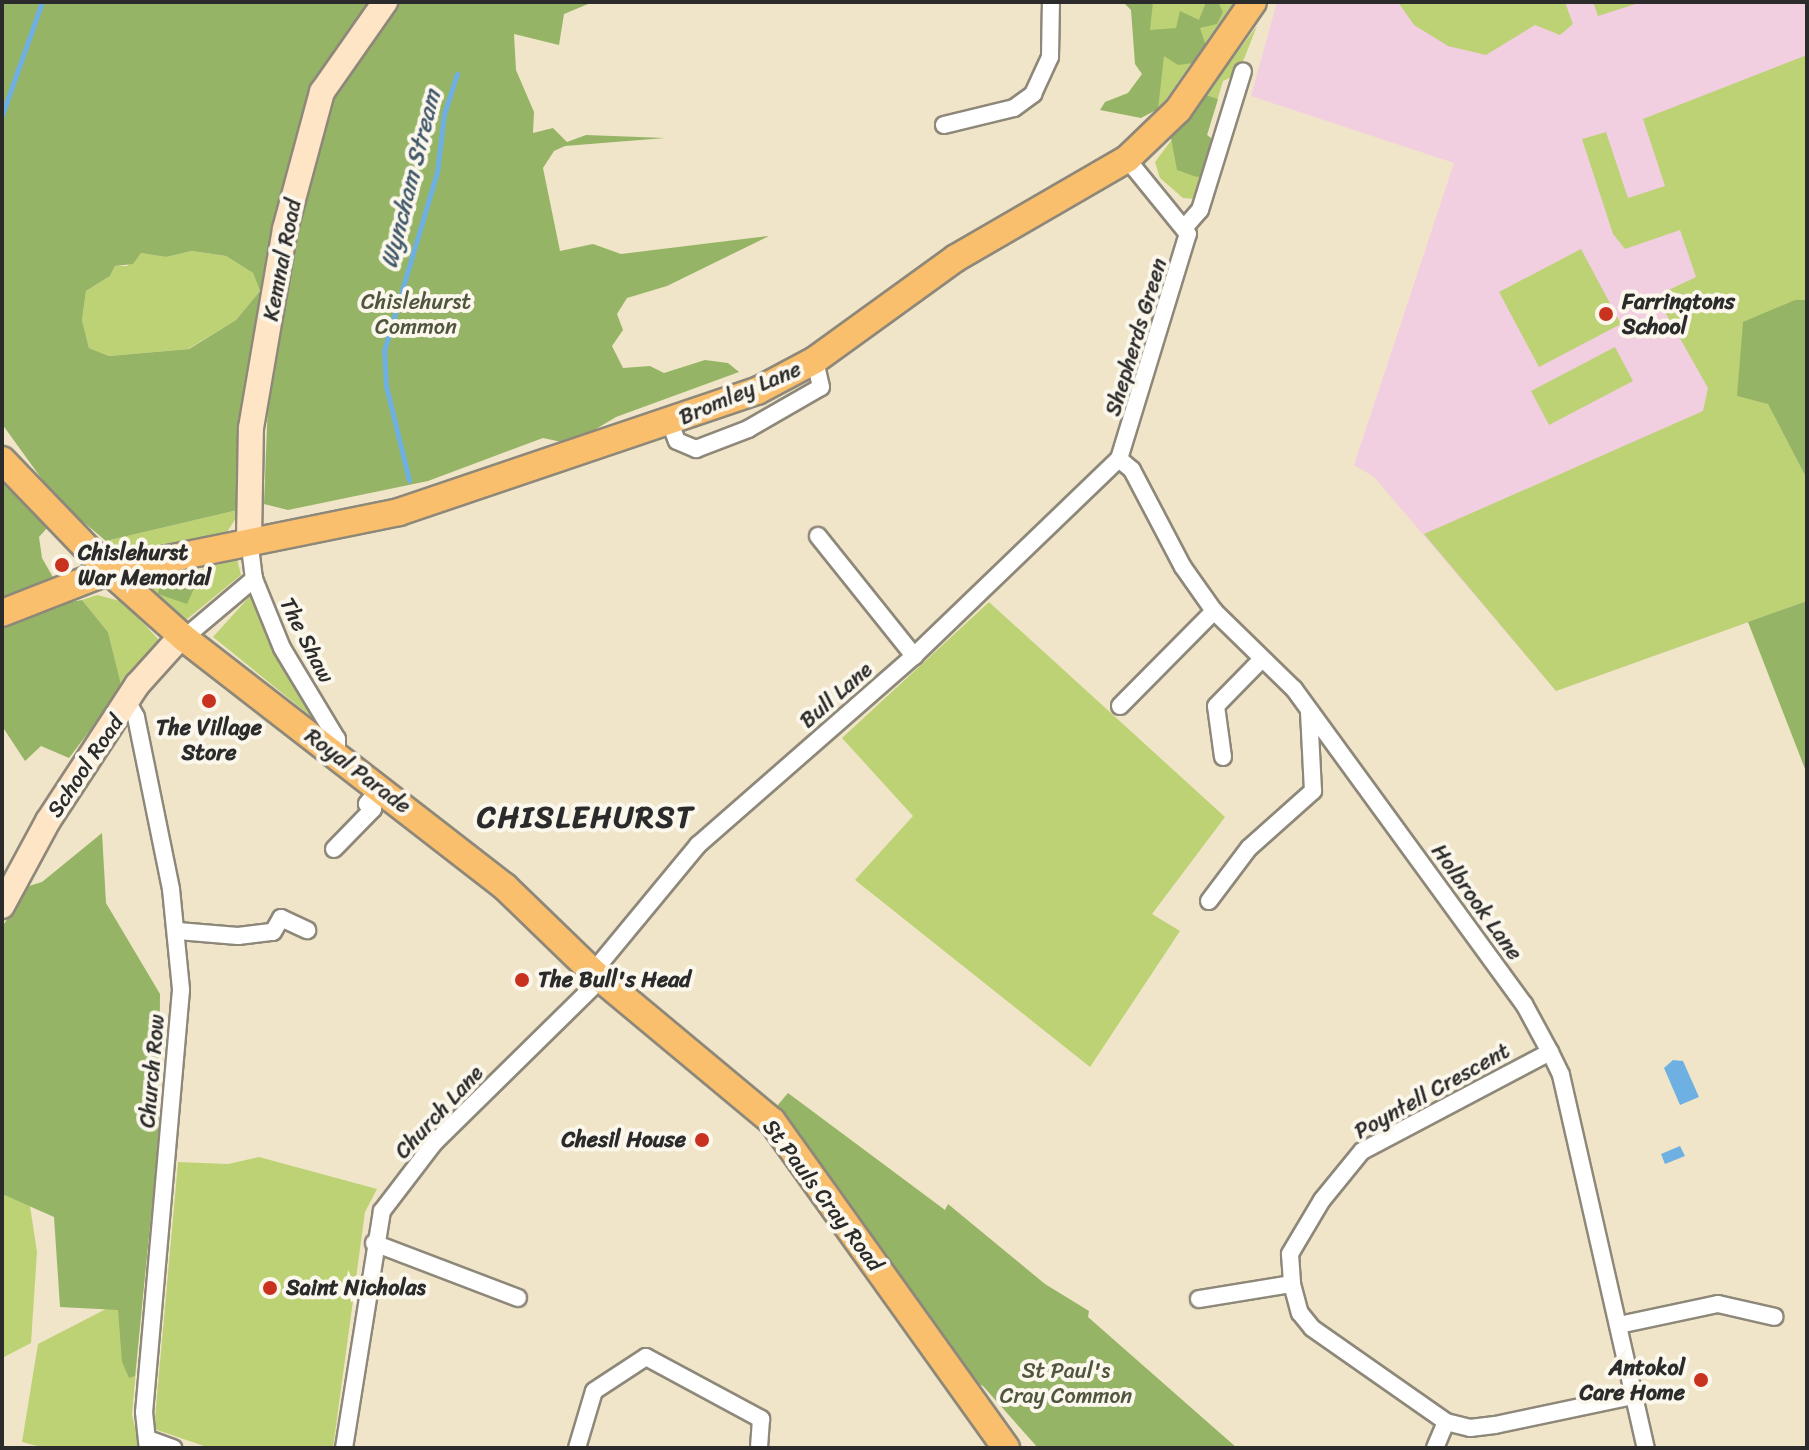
<!DOCTYPE html>
<style>
body{margin:0}
#map{position:relative;width:1809px;height:1450px;overflow:hidden;background:#f0e5c8;font-family:Sriracha,sans-serif}
div>[style]{position:absolute}
[style*='--x']{left:calc(var(--x)*1px);top:calc(var(--y)*1px);width:calc(var(--w)*1px);rotate:calc(var(--a)*1deg)}
.built>*{inset:0;background:#f2cfe0}
.green>*{inset:0;background:#bdd275}
.forest>*{inset:0;background:#96b466}
.water>*{inset:0;background:#6fb0e3}
.stream>*{height:5px;margin:-2.5px;padding:0 2.5px;transform-origin:2.5px;border-radius:2.5px;background:#6fb0e3}
.roads{filter:drop-shadow(2px 0 #8e887a) drop-shadow(-2px 0 #8e887a) drop-shadow(0 2px #8e887a) drop-shadow(0 -2px #8e887a)}
.street>*{height:16px;margin:-8px;padding:0 8px;transform-origin:8px;border-radius:8px;background:#fff}
.secondary>*{height:24px;margin:-12px;padding:0 12px;transform-origin:12px;border-radius:12px;background:#fde5c5}
.primary>*{height:26px;margin:-13px;padding:0 13px;transform-origin:13px;border-radius:13px;background:#f9bf6d}
.dots>*{width:22px;height:22px;translate:-50% -50%;box-sizing:border-box;border:4px solid #fbf7ec;border-radius:50%}
span{translate:-50% -50%;white-space:nowrap;text-align:center;line-height:1.15;-webkit-text-stroke:8px #fbf7ec;paint-order:stroke}
.street-label{font-size:22px;color:#2b2b2b}
.park-label{font-size:22px;color:#50553e}
.poi-label{font-size:22px;color:#2b2b2b;font-weight:700}
.left{translate:0 -50%;text-align:left}
.right{translate:-100% -50%;text-align:right}
.water-label{font-size:24px;color:#435a6b;font-style:italic}
.district-label{font-size:30px;color:#2b2b2b;font-weight:700;letter-spacing:2px}
.frame{position:absolute;inset:0;border:4px solid #2b2b2b;pointer-events:none}
</style>
<div id="map">
<div class="built">
<i style="clip-path:polygon(1277px 2px,1807px 2px,1807px 601px,1556px 691px,1374px 477px,1354px 465px,1454px 163px,1251px 96px)"></i>
</div>
<div class="green">
<i style="clip-path:polygon(1135px 2px,1234px 2px,1155px 115px,1138px 5px)"></i>
<i style="clip-path:polygon(1398px 2px,1565px 2px,1573px 24px,1560px 35px,1535px 25px,1486px 55px,1448px 46px,1414px 25px)"></i>
<i style="clip-path:polygon(1593px 2px,1642px 2px,1598px 16px)"></i>
<i style="clip-path:polygon(1257px 26px,1238px 74px,1223px 81px,1207px 135px,1215px 141px,1196px 199px,1183px 198px,1160px 178px,1155px 162px)"></i>
<i style="clip-path:polygon(1807px 55px,1807px 300px,1795px 300px,1737px 396px,1768px 403px,1807px 479px,1807px 601px,1556px 691px,1424px 534px,1703px 411px,1708px 388px,1656px 296px,1696px 277px,1680px 230px,1625px 249px,1613px 234px,1582px 139px,1606px 132px,1628px 198px,1665px 186px,1643px 119px)"></i>
<i style="clip-path:polygon(1581px 249px,1621px 324px,1539px 367px,1499px 292px)"></i>
<i style="clip-path:polygon(192px 251px,226px 256px,253px 273px,260px 291px,236px 320px,188px 349px,109px 356px,89px 348px,82px 320px,86px 291px,110px 276px,115px 266px,127px 266px,141px 253px,166px 257px)"></i>
<i style="clip-path:polygon(1615px 347px,1633px 381px,1549px 425px,1531px 391px)"></i>
<i style="clip-path:polygon(242px 509px,227px 532px,120px 555px,108px 553px,106px 541px)"></i>
<i style="clip-path:polygon(237px 559px,241px 575px,186px 620px,153px 593px,153px 583px)"></i>
<i style="clip-path:polygon(97px 595px,124px 602px,158px 639px,158px 647px,122px 688px,108px 632px,82px 600px)"></i>
<i style="clip-path:polygon(250px 596px,262px 618px,324px 727px,213px 637px)"></i>
<i style="clip-path:polygon(989px 602px,1225px 817px,1152px 914px,1180px 931px,1090px 1067px,855px 880px,913px 816px,842px 738px)"></i>
<i style="clip-path:polygon(259px 1157px,377px 1189px,365px 1212px,333px 1448px,210px 1448px,154px 1429px,178px 1162px,228px 1164px)"></i>
<i style="clip-path:polygon(2px 1194px,30px 1206px,37px 1252px,31px 1343px,2px 1358px)"></i>
<i style="clip-path:polygon(143px 1290px,132px 1415px,140px 1448px,45px 1448px,22px 1442px,38px 1344px)"></i>
</div>
<div class="forest">
<i style="clip-path:polygon(evenodd,2px 2px,593px 2px,564px 14px,559px 45px,514px 34px,516px 70px,534px 112px,533px 133px,553px 128px,567px 142px,586px 135px,665px 138px,565px 146px,554px 151px,543px 168px,560px 251px,593px 244px,621px 254px,769px 236px,667px 286px,627px 298px,617px 314px,623px 330px,612px 346px,623px 368px,650px 366px,664px 373px,705px 360px,728px 363px,739px 372px,616px 417px,571px 444px,543px 438px,428px 481px,288px 510px,264px 504px,268px 400px,242px 509px,106px 541px,57px 500px,2px 424px,2px 2px,192px 251px,226px 256px,253px 273px,260px 291px,236px 320px,189px 349px,109px 356px,89px 348px,82px 320px,86px 291px,110px 276px,115px 266px,133px 264px,141px 253px,166px 257px,192px 251px)"></i>
<i style="clip-path:polygon(1123px 2px,1153px 2px,1150px 30px,1176px 28px,1180px 11px,1199px 20px,1206px 2px,1218px 2px,1223px 12px,1217px 24px,1200px 28px,1206px 46px,1193px 63px,1178px 65px,1164px 56px,1158px 109px,1141px 118px,1100px 110px,1105px 102px,1128px 93px,1142px 74px,1135px 64px,1131px 10px)"></i>
<i style="clip-path:polygon(1205px 95px,1218px 99px,1207px 135px,1215px 141px,1205px 175px,1197px 177px,1177px 170px,1171px 138px)"></i>
<i style="clip-path:polygon(1795px 300px,1807px 300px,1807px 479px,1768px 404px,1737px 396px,1743px 322px)"></i>
<i style="clip-path:polygon(2px 470px,47px 528px,39px 537px,42px 558px,54px 579px,2px 599px)"></i>
<i style="clip-path:polygon(189px 577px,196px 584px,187px 604px,158px 594px,160px 584px)"></i>
<i style="clip-path:polygon(82px 600px,108px 632px,122px 688px,69px 758px,41px 746px,25px 761px,2px 726px,2px 625px,53px 605px)"></i>
<i style="clip-path:polygon(1807px 601px,1807px 774px,1748px 622px)"></i>
<i style="clip-path:polygon(102px 833px,106px 903px,160px 994px,159px 1137px,135px 1376px,129px 1378px,122px 1362px,118px 1310px,60px 1307px,54px 1217px,2px 1194px,2px 927px,29px 886px,42px 882px)"></i>
<i style="clip-path:polygon(788px 1093px,945px 1210px,948px 1204px,1045px 1284px,1089px 1311px,1088px 1317px,1237px 1448px,1038px 1448px,983px 1386px,967px 1378px,772px 1112px)"></i>
</div>
<div class="water">
<i style="clip-path:polygon(1673px 1060px,1683px 1061px,1699px 1097px,1680px 1105px,1664px 1068px)"></i>
<i style="clip-path:polygon(1680px 1146px,1685px 1156px,1665px 1164px,1661px 1154px)"></i>
</div>
<div class="stream">
<i style="--x:2;--y:115;--w:120;--a:-70.5"></i>
<i style="--x:409;--y:480;--w:97;--a:-103.7"></i>
<i style="--x:386;--y:386;--w:35;--a:-93"></i>
<i style="--x:384;--y:351;--w:187;--a:-73.5"></i>
<i style="--x:437;--y:172;--w:58;--a:-83.1"></i>
<i style="--x:444;--y:114;--w:42;--a:-72"></i>
</div>
<div class="roads">
<div class="street">
<i style="--x:944;--y:125;--w:72;--a:-13.7"></i>
<i style="--x:1014;--y:108;--w:24;--a:-36"></i>
<i style="--x:1033;--y:94;--w:41;--a:-65.3"></i>
<i style="--x:1050;--y:57;--w:55;--a:-89"></i>
<i style="--x:1185;--y:227;--w:23;--a:-49"></i>
<i style="--x:1200;--y:210;--w:145;--a:-72.8"></i>
<i style="--x:670;--y:423;--w:19;--a:69"></i>
<i style="--x:677;--y:441;--w:21;--a:23"></i>
<i style="--x:696;--y:449;--w:56;--a:-21"></i>
<i style="--x:748;--y:429;--w:84;--a:-29.9"></i>
<i style="--x:821;--y:387;--w:28;--a:-103"></i>
<i style="--x:1119;--y:459;--w:17;--a:40"></i>
<i style="--x:1132;--y:470;--w:110;--a:62.3"></i>
<i style="--x:1183;--y:567;--w:54;--a:54.8"></i>
<i style="--x:1214;--y:611;--w:112;--a:44.3"></i>
<i style="--x:1294;--y:689;--w:390;--a:53.9"></i>
<i style="--x:1524;--y:1004;--w:55;--a:61.6"></i>
<i style="--x:1550;--y:1052;--w:25;--a:64"></i>
<i style="--x:1561;--y:1075;--w:383;--a:77.2"></i>
<i style="--x:818;--y:536;--w:154;--a:51.3"></i>
<i style="--x:249;--y:539;--w:40;--a:82.9"></i>
<i style="--x:254;--y:579;--w:74;--a:67.9"></i>
<i style="--x:282;--y:648;--w:106;--a:58.9"></i>
<i style="--x:337;--y:739;--w:17;--a:90"></i>
<i style="--x:184;--y:638;--w:92;--a:-40.1"></i>
<i style="--x:128;--y:703;--w:16;--a:60"></i>
<i style="--x:136;--y:717;--w:176;--a:78.5"></i>
<i style="--x:171;--y:889;--w:101;--a:84.3"></i>
<i style="--x:181;--y:990;--w:424;--a:95"></i>
<i style="--x:144;--y:1412;--w:36;--a:84"></i>
<i style="--x:1120;--y:706;--w:134;--a:-45.3"></i>
<i style="--x:1223;--y:757;--w:51;--a:-97.8"></i>
<i style="--x:1216;--y:706;--w:64;--a:-45.6"></i>
<i style="--x:334;--y:849;--w:56;--a:-45.7"></i>
<i style="--x:373;--y:809;--w:8;--a:-140"></i>
<i style="--x:367;--y:804;--w:21;--a:-53"></i>
<i style="--x:1209;--y:901;--w:66;--a:-53"></i>
<i style="--x:1249;--y:848;--w:86;--a:-41.7"></i>
<i style="--x:1313;--y:791;--w:80;--a:-92.9"></i>
<i style="--x:178;--y:931;--w:60;--a:4.8"></i>
<i style="--x:238;--y:936;--w:35;--a:-7"></i>
<i style="--x:273;--y:932;--w:16;--a:-60"></i>
<i style="--x:281;--y:918;--w:29;--a:25"></i>
<i style="--x:593;--y:972;--w:165;--a:-50.4"></i>
<i style="--x:698;--y:845;--w:287;--a:-41.2"></i>
<i style="--x:914;--y:656;--w:284;--a:-43.9"></i>
<i style="--x:1119;--y:459;--w:235;--a:-73"></i>
<i style="--x:1188;--y:234;--w:97;--a:-129.1"></i>
<i style="--x:1550;--y:1052;--w:212;--a:152.2"></i>
<i style="--x:1362;--y:1151;--w:63;--a:129.2"></i>
<i style="--x:1322;--y:1200;--w:63;--a:120.7"></i>
<i style="--x:1290;--y:1254;--w:30;--a:86"></i>
<i style="--x:1292;--y:1284;--w:30;--a:75"></i>
<i style="--x:1300;--y:1313;--w:19;--a:51"></i>
<i style="--x:1312;--y:1328;--w:164;--a:35"></i>
<i style="--x:1446;--y:1422;--w:25;--a:14"></i>
<i style="--x:1470;--y:1428;--w:25;--a:-7"></i>
<i style="--x:1495;--y:1425;--w:141;--a:-11.9"></i>
<i style="--x:374;--y:1243;--w:154;--a:20.9"></i>
<i style="--x:1199;--y:1299;--w:94;--a:-9.2"></i>
<i style="--x:1619;--y:1325;--w:101;--a:-12"></i>
<i style="--x:1718;--y:1304;--w:58;--a:12.8"></i>
<i style="--x:148;--y:1439;--w:27;--a:20"></i>
<i style="--x:344;--y:1448;--w:240;--a:-80.9"></i>
<i style="--x:382;--y:1211;--w:86;--a:-52.6"></i>
<i style="--x:434;--y:1143;--w:234;--a:-44.5"></i>
<i style="--x:577;--y:1448;--w:59;--a:-73.4"></i>
<i style="--x:594;--y:1391;--w:62;--a:-33.2"></i>
<i style="--x:646;--y:1357;--w:131;--a:28.3"></i>
<i style="--x:761;--y:1419;--w:29;--a:94"></i>
<i style="--x:1435;--y:1448;--w:28;--a:-67"></i>
</div>
<div class="secondary">
<i style="--x:249;--y:539;--w:111;--a:-89"></i>
<i style="--x:251;--y:428;--w:202;--a:-80.3"></i>
<i style="--x:285;--y:229;--w:142;--a:-74.9"></i>
<i style="--x:322;--y:92;--w:110;--a:-55"></i>
<i style="--x:2;--y:906;--w:97;--a:-61.6"></i>
<i style="--x:48;--y:821;--w:163;--a:-56.8"></i>
<i style="--x:137;--y:685;--w:67;--a:-48"></i>
</div>
<div class="primary">
<i style="--x:2;--y:460;--w:154;--a:46.1"></i>
<i style="--x:109;--y:571;--w:101;--a:41.8"></i>
<i style="--x:184;--y:638;--w:406;--a:37.8"></i>
<i style="--x:505;--y:887;--w:122;--a:44"></i>
<i style="--x:593;--y:972;--w:233;--a:39.8"></i>
<i style="--x:772;--y:1121;--w:402;--a:54.4"></i>
<i style="--x:2;--y:613;--w:115;--a:-21.4"></i>
<i style="--x:109;--y:571;--w:296;--a:-11.5"></i>
<i style="--x:399;--y:512;--w:378;--a:-18.7"></i>
<i style="--x:757;--y:391;--w:66;--a:-28.1"></i>
<i style="--x:815;--y:360;--w:174;--a:-35.9"></i>
<i style="--x:956;--y:258;--w:198;--a:-30.1"></i>
<i style="--x:1127;--y:159;--w:71;--a:-43.9"></i>
<i style="--x:1178;--y:110;--w:131;--a:-55.2"></i>
</div>
</div>
<div class="dots">
<i style="left:1606px;top:314px;background:#c8321e"></i>
<i style="left:62px;top:565px;background:#c8321e"></i>
<i style="left:209px;top:701px;background:#c8321e"></i>
<i style="left:522px;top:980px;background:#c8321e"></i>
<i style="left:702px;top:1140px;background:#c8321e"></i>
<i style="left:270px;top:1288px;background:#c8321e"></i>
<i style="left:1701px;top:1380px;background:#c8321e"></i>
</div>
<div class="street-label">
<span style="left:282px;top:260px;rotate:-79deg">Kemnal Road</span>
<span style="left:1136px;top:337px;rotate:-73deg">Shepherds Green</span>
<span style="left:740px;top:393px;rotate:-23deg">Bromley Lane</span>
<span style="left:307px;top:640px;rotate:63deg">The Shaw</span>
<span style="left:836px;top:695px;rotate:-41deg">Bull Lane</span>
<span style="left:85px;top:766px;rotate:-56deg">School Road</span>
<span style="left:358px;top:771px;rotate:37deg">Royal Parade</span>
<span style="left:1477px;top:902px;rotate:54deg">Holbrook Lane</span>
<span style="left:152px;top:1071px;rotate:-85deg">Church Row</span>
<span style="left:1432px;top:1091px;rotate:-29deg">Poyntell Crescent</span>
<span style="left:439px;top:1112px;rotate:-47deg">Church Lane</span>
<span style="left:823px;top:1195px;rotate:53deg">St Pauls Cray Road</span>
</div>
<div class="park-label">
<span style="left:416px;top:314px">Chislehurst<br>Common</span>
<span style="left:1066px;top:1383px">St Paul's<br>Cray Common</span>
</div>
<div class="poi-label">
<span class="left" style="left:1622px;top:314px">Farringtons<br>School</span>
<span class="left" style="left:78px;top:565px">Chislehurst<br>War Memorial</span>
<span style="left:209px;top:740px">The Village<br>Store</span>
<span class="left" style="left:538px;top:980px">The Bull's Head</span>
<span class="right" style="left:686px;top:1140px">Chesil House</span>
<span class="left" style="left:286px;top:1288px">Saint Nicholas</span>
<span class="right" style="left:1685px;top:1380px">Antokol<br>Care Home</span>
</div>
<div class="water-label">
<span style="left:411px;top:179px;rotate:-76deg">Wyncham Stream</span>
</div>
<div class="district-label">
<span style="left:586px;top:817px">CHISLEHURST</span>
</div>
<div class="frame"></div>
</div>
